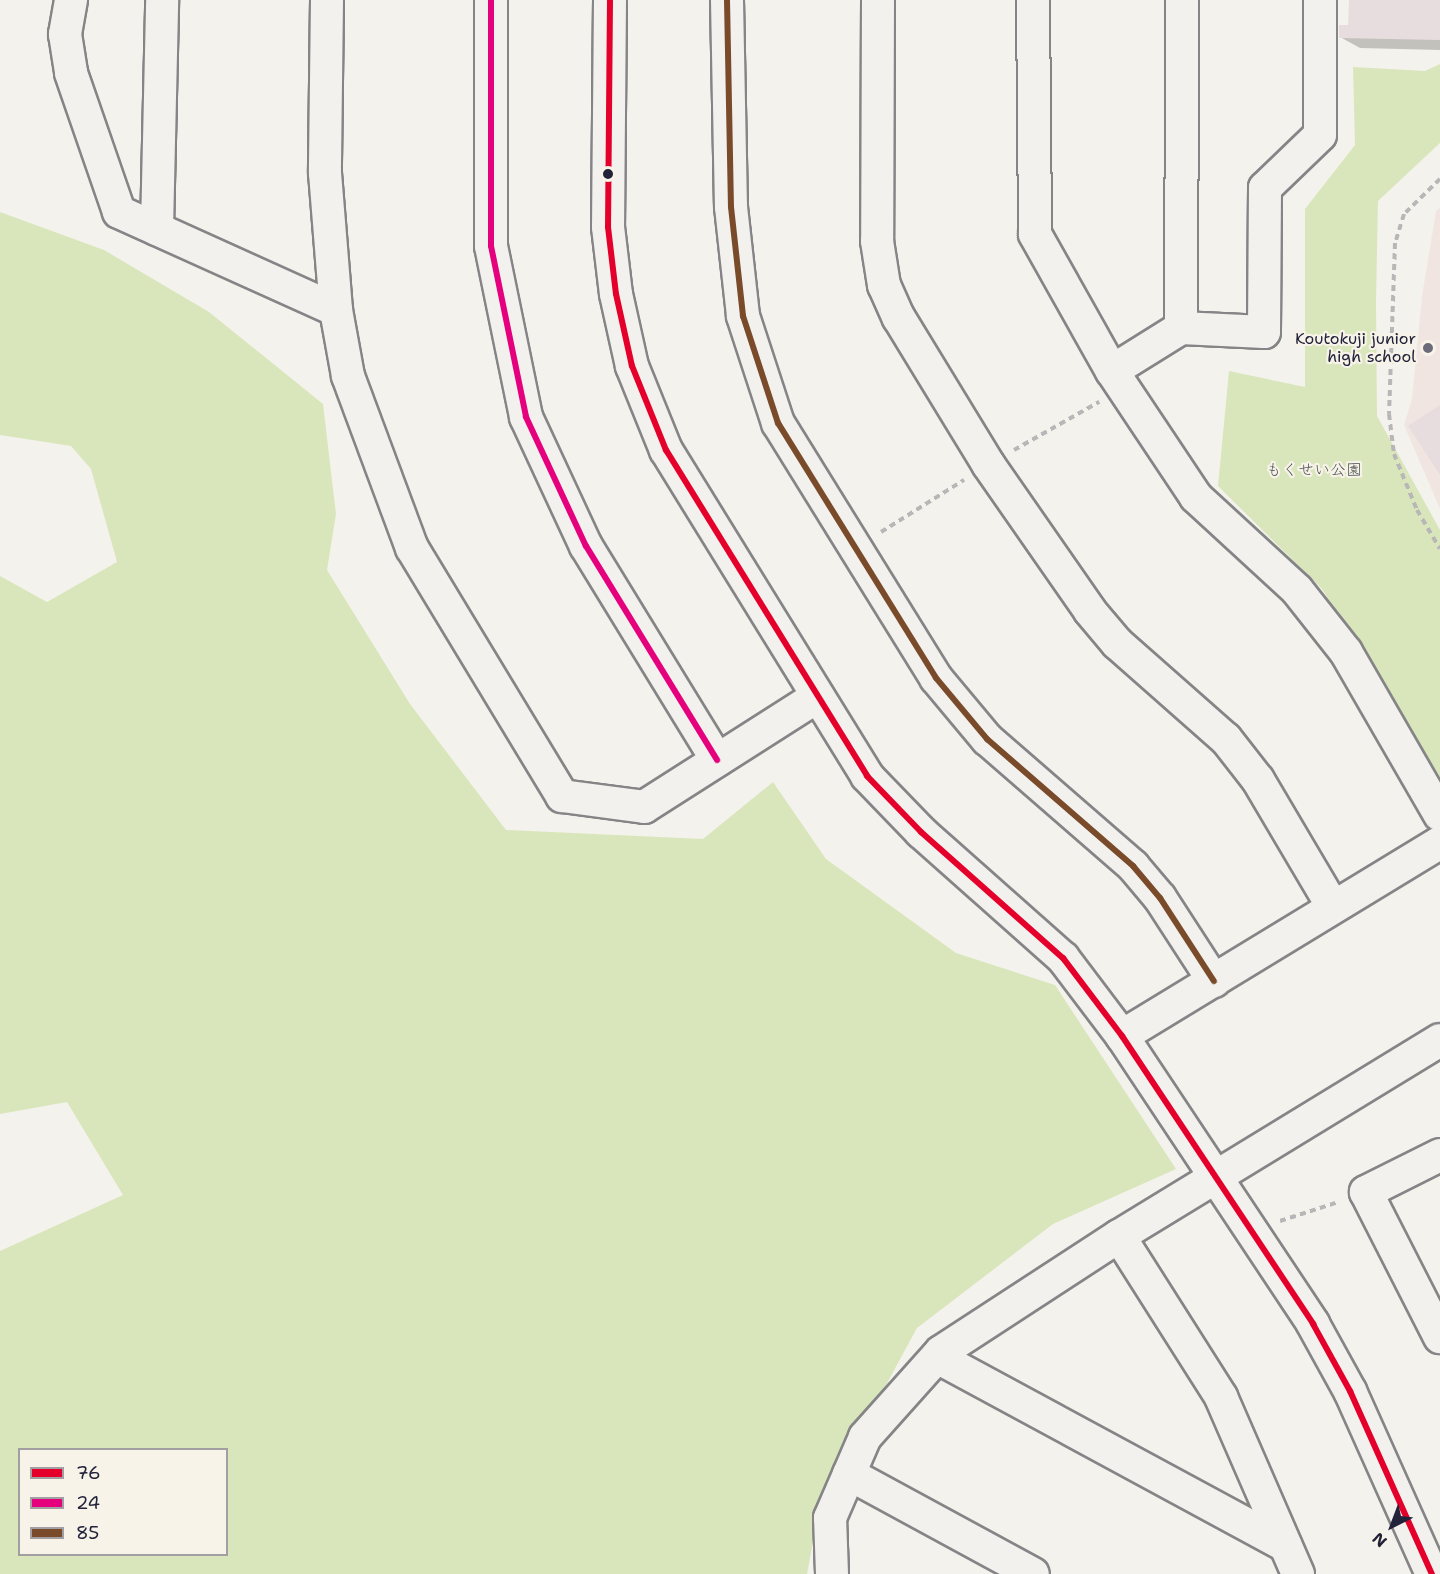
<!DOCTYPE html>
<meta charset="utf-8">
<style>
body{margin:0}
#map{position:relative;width:1440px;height:1574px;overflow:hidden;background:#f4f2ec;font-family:"Shantell Sans","Klee One",sans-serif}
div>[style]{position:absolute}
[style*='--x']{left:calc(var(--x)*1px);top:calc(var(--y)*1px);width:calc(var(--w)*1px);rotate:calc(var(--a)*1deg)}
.built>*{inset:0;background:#f1e5e2}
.green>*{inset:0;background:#d9e6bc}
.shadow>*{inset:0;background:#0003}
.building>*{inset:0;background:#e8ddde}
.path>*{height:4px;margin-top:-2px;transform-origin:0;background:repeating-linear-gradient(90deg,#b8b6b6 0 6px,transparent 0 10.5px)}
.roads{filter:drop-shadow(2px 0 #858486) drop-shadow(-2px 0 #858486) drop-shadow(0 2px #858486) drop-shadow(0 -2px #858486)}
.minor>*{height:32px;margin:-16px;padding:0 16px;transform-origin:16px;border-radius:16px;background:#f2f1ed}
.bus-1>*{height:6px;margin:-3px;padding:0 3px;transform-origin:3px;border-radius:3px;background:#e4002b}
.bus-2>*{height:6px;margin:-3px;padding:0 3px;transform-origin:3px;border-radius:3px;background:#e5007d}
.bus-3>*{height:6px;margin:-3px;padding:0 3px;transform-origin:3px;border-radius:3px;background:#7a4b2a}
.dots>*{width:16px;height:16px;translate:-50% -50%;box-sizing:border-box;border:3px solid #f7f3e8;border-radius:50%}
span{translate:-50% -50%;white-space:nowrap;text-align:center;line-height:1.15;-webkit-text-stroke:4.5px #f7f3e8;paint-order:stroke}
.poi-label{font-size:16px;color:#22223b}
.right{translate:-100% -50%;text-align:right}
.park-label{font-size:16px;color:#4a5151}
.legend{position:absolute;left:18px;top:1448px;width:210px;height:108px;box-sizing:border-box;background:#f7f3e8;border:2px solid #a29fa3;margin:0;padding:8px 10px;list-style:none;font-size:18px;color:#22223b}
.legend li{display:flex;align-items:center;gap:12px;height:30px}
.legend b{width:30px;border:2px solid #a29fa3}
.north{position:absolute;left:1362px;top:1496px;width:60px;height:60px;-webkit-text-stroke:4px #f7f3e8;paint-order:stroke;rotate:222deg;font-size:16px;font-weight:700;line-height:24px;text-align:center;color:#22223b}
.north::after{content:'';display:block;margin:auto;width:21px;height:27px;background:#22223b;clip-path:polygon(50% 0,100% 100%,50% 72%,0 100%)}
</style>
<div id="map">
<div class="built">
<i style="clip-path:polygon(1440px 208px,1440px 509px,1404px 425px,1412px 399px,1422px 296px,1436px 211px)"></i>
</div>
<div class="green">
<i style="clip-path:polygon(1440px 64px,1440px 143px,1378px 201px,1376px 302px,1377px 416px,1440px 530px,1440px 777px,1322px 589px,1218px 486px,1229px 371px,1305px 387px,1305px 209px,1355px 145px,1353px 67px,1425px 71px)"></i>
<i style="clip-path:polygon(evenodd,0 212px,104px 250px,209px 312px,323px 404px,336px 514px,327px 570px,410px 704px,506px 830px,703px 839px,773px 782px,826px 859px,956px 953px,1055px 985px,1176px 1169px,1053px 1224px,917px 1328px,860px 1433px,813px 1542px,807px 1574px,0 1574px,0 1251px,123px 1195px,67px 1102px,0 1114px,0 576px,47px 602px,117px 562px,91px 469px,71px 446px,0 435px,0 212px,20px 1450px,226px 1450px,226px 1554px,20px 1554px,20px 1450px)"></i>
</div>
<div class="shadow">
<i style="clip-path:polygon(1350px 0,1440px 0,1440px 50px,1360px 48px,1340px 37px,1350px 27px)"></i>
</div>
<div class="building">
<i style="clip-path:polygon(1349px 0,1440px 0,1440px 40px,1339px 38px,1339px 25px,1348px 25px)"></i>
<i style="clip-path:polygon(1440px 405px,1440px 475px,1408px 426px)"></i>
</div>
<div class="path">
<i style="--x:1440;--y:179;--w:50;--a:135.8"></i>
<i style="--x:1404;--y:214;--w:30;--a:107"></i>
<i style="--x:1395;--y:243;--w:171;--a:92"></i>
<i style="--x:1389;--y:414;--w:40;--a:82.9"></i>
<i style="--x:1394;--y:454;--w:61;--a:67.7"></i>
<i style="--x:1417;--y:510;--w:45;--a:59.5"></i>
<i style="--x:1014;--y:450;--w:98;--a:-29.5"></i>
<i style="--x:881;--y:532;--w:98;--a:-32.1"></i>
<i style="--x:1280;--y:1221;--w:61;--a:-18.1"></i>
</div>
<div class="roads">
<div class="minor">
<i style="--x:71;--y:0;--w:35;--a:100"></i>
<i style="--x:65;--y:34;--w:39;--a:81"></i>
<i style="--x:71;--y:73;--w:147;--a:70.9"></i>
<i style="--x:119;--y:212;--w:238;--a:24.3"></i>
<i style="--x:327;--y:0;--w:173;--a:90.7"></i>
<i style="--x:325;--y:173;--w:137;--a:85.4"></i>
<i style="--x:336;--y:310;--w:67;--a:79.7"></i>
<i style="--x:348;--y:376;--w:184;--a:69.6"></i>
<i style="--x:412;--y:548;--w:290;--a:58.8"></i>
<i style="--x:562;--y:796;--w:83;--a:7.6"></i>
<i style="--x:644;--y:807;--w:206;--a:-32.5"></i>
<i style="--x:491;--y:0;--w:246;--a:90"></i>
<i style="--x:491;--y:246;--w:175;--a:78.4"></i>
<i style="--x:526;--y:417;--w:142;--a:65.1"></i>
<i style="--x:586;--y:546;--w:251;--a:58.5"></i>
<i style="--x:610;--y:0;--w:227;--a:90.5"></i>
<i style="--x:608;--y:227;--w:67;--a:83.2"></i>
<i style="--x:616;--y:294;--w:74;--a:77.5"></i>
<i style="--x:632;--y:366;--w:91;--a:68"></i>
<i style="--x:666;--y:450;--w:383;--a:58.3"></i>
<i style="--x:867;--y:776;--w:78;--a:46"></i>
<i style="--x:921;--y:832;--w:190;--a:41.6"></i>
<i style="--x:1063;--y:958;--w:98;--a:52.9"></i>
<i style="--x:1122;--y:1036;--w:346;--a:56.4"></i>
<i style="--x:1313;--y:1324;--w:77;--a:61.1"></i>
<i style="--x:1350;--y:1391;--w:201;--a:65.9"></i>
<i style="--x:727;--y:0;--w:207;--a:88.9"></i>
<i style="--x:731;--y:207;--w:110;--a:83.7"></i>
<i style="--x:743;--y:316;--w:113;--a:71.9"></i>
<i style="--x:778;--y:423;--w:300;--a:58.2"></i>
<i style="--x:936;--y:678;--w:80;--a:50.1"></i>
<i style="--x:987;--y:739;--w:194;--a:41"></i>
<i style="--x:1133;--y:866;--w:42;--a:49.8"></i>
<i style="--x:1160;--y:898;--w:99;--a:57"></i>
<i style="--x:878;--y:0;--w:241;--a:90.2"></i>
<i style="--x:877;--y:241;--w:45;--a:81"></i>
<i style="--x:884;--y:285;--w:36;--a:66"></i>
<i style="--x:899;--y:318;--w:171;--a:58.6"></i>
<i style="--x:988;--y:464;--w:179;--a:55.2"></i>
<i style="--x:1090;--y:611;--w:42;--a:49.8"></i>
<i style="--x:1117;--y:643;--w:145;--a:41.4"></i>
<i style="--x:1226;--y:739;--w:52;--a:52"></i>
<i style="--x:1258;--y:780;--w:147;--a:59.4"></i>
<i style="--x:1033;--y:0;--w:234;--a:89.5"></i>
<i style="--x:1035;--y:234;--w:157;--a:60.7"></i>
<i style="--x:1112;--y:371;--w:151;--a:56.3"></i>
<i style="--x:1196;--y:497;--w:137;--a:42.6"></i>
<i style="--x:1297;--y:590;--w:79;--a:51.7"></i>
<i style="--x:1346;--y:652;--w:188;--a:60"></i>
<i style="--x:157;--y:229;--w:229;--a:-88.7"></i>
<i style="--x:1181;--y:328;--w:83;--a:2.8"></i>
<i style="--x:1264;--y:332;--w:144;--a:-89.6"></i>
<i style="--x:1265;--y:188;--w:76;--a:-43.9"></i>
<i style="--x:1320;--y:135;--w:135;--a:-90"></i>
<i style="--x:1112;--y:371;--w:81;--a:-31.9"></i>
<i style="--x:1181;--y:328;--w:328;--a:-89.8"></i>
<i style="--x:1122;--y:1036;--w:372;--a:-31.3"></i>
<i style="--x:1440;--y:1155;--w:83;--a:153.4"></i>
<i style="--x:1366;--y:1192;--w:163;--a:63"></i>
<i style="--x:1119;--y:1236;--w:191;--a:57.6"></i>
<i style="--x:1221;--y:1397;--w:193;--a:66.5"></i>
<i style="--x:937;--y:1357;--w:396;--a:28.4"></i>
<i style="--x:849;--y:1474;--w:209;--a:28.5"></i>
<i style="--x:832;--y:1574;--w:56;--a:-92"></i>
<i style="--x:830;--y:1518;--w:88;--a:-66.6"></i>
<i style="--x:865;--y:1437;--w:114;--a:-48.2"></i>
<i style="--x:941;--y:1352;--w:212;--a:-33.1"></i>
<i style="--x:1119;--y:1236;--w:376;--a:-31.4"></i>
</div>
</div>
<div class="bus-1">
<i style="--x:610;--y:0;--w:227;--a:90.5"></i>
<i style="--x:608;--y:227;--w:67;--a:83.2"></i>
<i style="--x:616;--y:294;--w:74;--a:77.5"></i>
<i style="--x:632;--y:366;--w:91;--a:68"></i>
<i style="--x:666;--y:450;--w:383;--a:58.3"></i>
<i style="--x:867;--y:776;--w:78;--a:46"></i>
<i style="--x:921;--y:832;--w:190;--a:41.6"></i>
<i style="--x:1063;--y:958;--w:98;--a:52.9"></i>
<i style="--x:1122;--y:1036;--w:346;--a:56.4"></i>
<i style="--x:1313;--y:1324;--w:77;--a:61.1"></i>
<i style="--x:1350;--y:1391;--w:201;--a:65.9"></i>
</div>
<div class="bus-2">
<i style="--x:491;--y:0;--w:246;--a:90"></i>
<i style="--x:491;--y:246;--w:175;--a:78.4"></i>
<i style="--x:526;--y:417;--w:142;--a:65.1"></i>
<i style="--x:586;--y:546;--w:251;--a:58.5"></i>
</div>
<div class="bus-3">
<i style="--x:727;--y:0;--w:207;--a:88.9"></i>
<i style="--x:731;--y:207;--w:110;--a:83.7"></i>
<i style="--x:743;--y:316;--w:113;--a:71.9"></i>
<i style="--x:778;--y:423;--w:300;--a:58.2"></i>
<i style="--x:936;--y:678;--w:80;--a:50.1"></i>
<i style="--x:987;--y:739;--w:194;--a:41"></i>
<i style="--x:1133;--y:866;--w:42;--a:49.8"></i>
<i style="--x:1160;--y:898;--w:99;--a:57"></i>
</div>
<div class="dots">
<i style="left:608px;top:174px;background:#22223b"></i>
<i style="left:1428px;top:348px;background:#6c6b79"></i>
</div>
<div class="poi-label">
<span class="right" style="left:1416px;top:348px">Koutokuji junior<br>high school</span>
</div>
<div class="park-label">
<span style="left:1314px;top:470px">もくせい公園</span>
</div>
<ul class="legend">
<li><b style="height:8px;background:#e4002b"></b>76</li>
<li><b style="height:8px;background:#e5007d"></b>24</li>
<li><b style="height:8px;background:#7a4b2a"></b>85</li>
</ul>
<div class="north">N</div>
</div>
